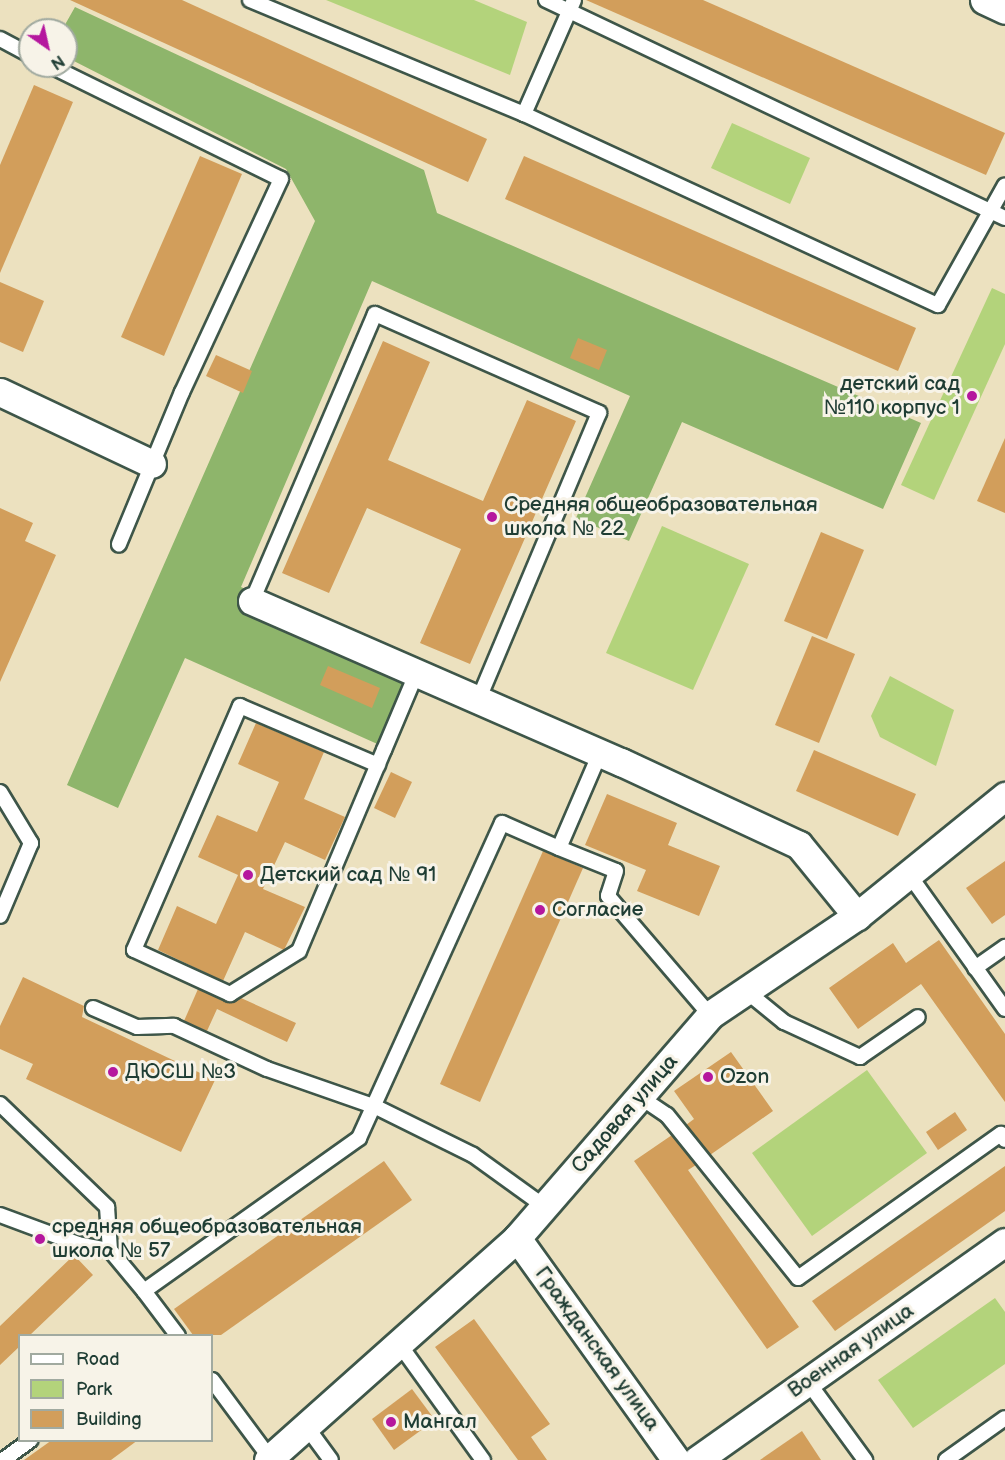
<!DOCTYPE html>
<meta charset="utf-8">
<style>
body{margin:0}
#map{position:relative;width:1005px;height:1460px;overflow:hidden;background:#ece1bf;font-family:"Balsamiq Sans",sans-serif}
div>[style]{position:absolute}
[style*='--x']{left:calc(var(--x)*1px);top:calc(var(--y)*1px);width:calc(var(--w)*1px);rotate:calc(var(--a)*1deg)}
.green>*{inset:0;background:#b3d37b}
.forest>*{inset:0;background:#8eb56b}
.building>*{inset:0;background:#d29e5b}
.roads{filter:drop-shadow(2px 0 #3e5649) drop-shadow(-2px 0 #3e5649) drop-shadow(0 2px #3e5649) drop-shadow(0 -2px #3e5649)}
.service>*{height:14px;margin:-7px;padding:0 7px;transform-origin:7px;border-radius:7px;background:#fff}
.minor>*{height:27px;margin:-13.5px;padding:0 13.5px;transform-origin:13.5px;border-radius:13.5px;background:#fff}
.dots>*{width:16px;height:16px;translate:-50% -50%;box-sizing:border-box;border:3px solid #f7f3e8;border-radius:50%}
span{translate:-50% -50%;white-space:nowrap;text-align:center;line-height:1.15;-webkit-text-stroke:6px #f7f3e8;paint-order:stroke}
.poi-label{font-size:21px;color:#1f3d34}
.right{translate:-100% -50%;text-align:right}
.left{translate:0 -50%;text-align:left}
.street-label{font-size:21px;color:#1f3d34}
.legend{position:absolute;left:18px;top:1334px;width:195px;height:108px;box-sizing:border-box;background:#f7f3e8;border:2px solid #a1aaa0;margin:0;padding:8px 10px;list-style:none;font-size:18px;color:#1f3d34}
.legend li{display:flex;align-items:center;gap:12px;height:30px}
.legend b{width:30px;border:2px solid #a1aaa0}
.north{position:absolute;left:18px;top:18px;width:60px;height:60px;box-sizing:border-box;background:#f7f3e8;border:2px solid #a1aaa0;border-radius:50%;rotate:146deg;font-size:16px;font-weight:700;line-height:24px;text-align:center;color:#1f3d34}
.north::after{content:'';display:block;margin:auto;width:21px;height:27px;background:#b5179e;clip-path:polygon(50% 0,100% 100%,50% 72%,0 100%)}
</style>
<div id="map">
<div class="green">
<i style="clip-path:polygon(326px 0,474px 0,527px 22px,510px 75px)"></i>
<i style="clip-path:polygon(732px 123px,810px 158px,790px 204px,711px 168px)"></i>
<i style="clip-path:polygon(992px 288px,1005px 294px,1005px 344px,934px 500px,901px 485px)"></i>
<i style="clip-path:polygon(662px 526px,749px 564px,693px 690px,606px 653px)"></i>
<i style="clip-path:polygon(890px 676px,954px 710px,936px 766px,880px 737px,871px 716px)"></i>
<i style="clip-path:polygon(867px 1070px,927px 1153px,812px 1236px,752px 1153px)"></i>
<i style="clip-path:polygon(995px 1298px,1005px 1312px,1005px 1364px,913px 1428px,878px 1380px)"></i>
</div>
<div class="forest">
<i style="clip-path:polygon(75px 7px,424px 170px,437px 213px,921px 423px,883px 509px,682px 422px,629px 541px,576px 518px,630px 396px,372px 281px,241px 587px,428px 669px,393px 751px,185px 658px,118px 808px,67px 785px,315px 221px,286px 169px,66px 57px,66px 30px,62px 30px)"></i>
</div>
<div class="building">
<i style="clip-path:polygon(70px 0,182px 0,487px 139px,468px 182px)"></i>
<i style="clip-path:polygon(586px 0,703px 0,1005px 133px,986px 175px)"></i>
<i style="clip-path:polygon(34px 85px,73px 102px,0 273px,0 165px)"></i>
<i style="clip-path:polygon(200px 156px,242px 174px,164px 356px,121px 337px)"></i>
<i style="clip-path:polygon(524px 156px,916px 328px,898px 371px,505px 199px)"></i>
<i style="clip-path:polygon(0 282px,44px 301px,23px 352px,0 342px)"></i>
<i style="clip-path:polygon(578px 338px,607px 350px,599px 370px,570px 358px)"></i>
<i style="clip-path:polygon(383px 341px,430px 362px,388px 460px,483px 501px,527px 400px,576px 421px,470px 664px,420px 643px,461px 549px,367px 508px,329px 593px,282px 573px)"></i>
<i style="clip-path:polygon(216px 355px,252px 371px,243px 393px,206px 376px)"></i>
<i style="clip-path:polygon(1005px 438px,1005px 513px,977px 501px)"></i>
<i style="clip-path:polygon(0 508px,33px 523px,25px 541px,56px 555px,0 682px)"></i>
<i style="clip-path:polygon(821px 532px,864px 550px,827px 639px,784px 621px)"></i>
<i style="clip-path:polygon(812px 636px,855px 654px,819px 743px,775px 725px)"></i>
<i style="clip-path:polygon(328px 666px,380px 688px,372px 708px,320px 685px)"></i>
<i style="clip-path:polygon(256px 723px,324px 752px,304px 799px,345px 817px,325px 860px,285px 842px,263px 889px,305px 907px,284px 950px,245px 932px,223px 981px,158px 950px,177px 906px,216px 924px,238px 875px,198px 857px,217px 815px,257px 832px,279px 782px,238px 764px)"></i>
<i style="clip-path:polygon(814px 750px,916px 794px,898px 836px,796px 791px)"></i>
<i style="clip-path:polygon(391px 772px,412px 782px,395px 818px,374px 808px)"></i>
<i style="clip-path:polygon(607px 794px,677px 823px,668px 845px,720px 866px,699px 916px,637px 891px,646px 870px,585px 845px)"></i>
<i style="clip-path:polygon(543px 851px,583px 868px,480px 1102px,440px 1084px)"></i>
<i style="clip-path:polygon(1005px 861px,1005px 915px,992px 924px,966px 888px)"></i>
<i style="clip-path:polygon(939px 940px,1005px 1034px,1005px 1102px,921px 984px,858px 1029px,829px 988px,893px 943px,906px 963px)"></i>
<i style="clip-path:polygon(23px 977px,84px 1006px,82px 1017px,215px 1080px,181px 1152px,26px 1079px,33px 1064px,0 1049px,0 1026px)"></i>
<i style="clip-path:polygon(198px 989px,227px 1002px,241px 998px,296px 1023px,287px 1042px,217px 1009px,207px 1031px,184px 1021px)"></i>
<i style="clip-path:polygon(731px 1052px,773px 1111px,710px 1155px,686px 1125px,694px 1119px,674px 1091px)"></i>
<i style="clip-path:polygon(955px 1112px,967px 1130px,938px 1150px,926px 1132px)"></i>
<i style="clip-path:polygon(672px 1135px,696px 1165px,688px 1170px,799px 1327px,767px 1349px,634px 1161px)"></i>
<i style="clip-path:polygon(384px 1161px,412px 1200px,221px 1335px,193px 1335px,174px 1309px)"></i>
<i style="clip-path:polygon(1005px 1166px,1005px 1211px,835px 1331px,812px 1301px)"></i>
<i style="clip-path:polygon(74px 1255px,93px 1275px,30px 1335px,20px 1335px,20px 1346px,0 1365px,0 1326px)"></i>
<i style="clip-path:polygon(474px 1319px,550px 1424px,531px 1437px,547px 1460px,518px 1460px,435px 1347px)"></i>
<i style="clip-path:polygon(412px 1389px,435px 1420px,394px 1450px,372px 1419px)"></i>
<i style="clip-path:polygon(802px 1431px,821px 1460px,760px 1460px)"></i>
<i style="clip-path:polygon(52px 1440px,138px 1440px,111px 1460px,24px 1460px)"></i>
</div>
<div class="roads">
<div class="service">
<i style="--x:250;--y:0;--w:297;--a:22.6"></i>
<i style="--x:524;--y:114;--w:456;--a:24.8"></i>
<i style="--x:938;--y:305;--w:137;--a:-60.8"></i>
<i style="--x:546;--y:0;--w:508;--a:25.41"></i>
<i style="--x:0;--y:39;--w:34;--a:28"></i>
<i style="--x:51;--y:66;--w:256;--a:26.2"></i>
<i style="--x:281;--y:179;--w:235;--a:114.9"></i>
<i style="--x:182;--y:392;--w:165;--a:112.5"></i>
<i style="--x:524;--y:114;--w:124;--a:-66.3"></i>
<i style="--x:252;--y:601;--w:312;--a:-66.8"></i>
<i style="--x:375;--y:314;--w:245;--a:23.8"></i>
<i style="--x:599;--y:413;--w:312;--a:112.8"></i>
<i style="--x:600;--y:753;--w:103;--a:113.3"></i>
<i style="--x:559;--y:848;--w:61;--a:22"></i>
<i style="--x:616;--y:871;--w:26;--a:108"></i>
<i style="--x:608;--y:896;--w:157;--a:49.4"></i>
<i style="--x:378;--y:765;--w:150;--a:-156.9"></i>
<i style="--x:240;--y:706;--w:266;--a:113.5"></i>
<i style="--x:134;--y:950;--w:106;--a:24.6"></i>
<i style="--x:230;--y:994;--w:81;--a:-31.9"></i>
<i style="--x:299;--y:951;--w:218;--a:-67.1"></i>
<i style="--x:384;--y:750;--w:85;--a:-67.1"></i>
<i style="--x:0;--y:792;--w:60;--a:58.7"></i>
<i style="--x:31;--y:843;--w:79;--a:113"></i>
<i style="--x:908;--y:873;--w:167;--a:54.5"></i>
<i style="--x:975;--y:968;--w:37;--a:-35"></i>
<i style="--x:746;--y:991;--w:49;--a:39.2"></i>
<i style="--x:784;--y:1022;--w:84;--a:24.7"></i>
<i style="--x:860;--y:1057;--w:70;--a:-34.6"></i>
<i style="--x:93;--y:1008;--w:48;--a:23.4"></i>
<i style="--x:137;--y:1027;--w:37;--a:-2"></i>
<i style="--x:174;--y:1026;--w:102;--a:24.8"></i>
<i style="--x:267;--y:1069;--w:115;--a:19.2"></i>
<i style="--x:376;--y:1107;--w:108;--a:26.3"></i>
<i style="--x:473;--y:1155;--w:89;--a:35.8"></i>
<i style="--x:640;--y:1097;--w:32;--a:34"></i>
<i style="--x:667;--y:1115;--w:209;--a:51.2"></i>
<i style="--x:798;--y:1278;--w:249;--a:-35.4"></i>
<i style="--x:1001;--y:1134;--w:7;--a:56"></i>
<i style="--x:0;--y:1104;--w:149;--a:43.9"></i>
<i style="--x:107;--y:1207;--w:43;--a:86"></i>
<i style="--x:0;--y:1215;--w:83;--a:20.4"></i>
<i style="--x:78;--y:1244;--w:33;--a:11"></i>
<i style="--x:110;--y:1250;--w:53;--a:50.3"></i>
<i style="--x:178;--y:1336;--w:56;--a:-127.1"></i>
<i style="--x:144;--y:1291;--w:264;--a:-35.4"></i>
<i style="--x:359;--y:1138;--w:346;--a:-65.6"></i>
<i style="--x:502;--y:823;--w:62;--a:23.7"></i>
<i style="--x:400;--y:1345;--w:142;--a:54.2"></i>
<i style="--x:212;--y:1380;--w:97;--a:53.4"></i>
<i style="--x:808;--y:1382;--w:97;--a:53.8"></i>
<i style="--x:306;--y:1426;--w:42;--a:53.7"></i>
<i style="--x:3;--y:1460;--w:34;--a:-36"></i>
<i style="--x:946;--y:1460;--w:72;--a:-35.4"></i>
</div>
<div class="minor">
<i style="--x:984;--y:0;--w:23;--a:25"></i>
<i style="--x:0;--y:392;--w:168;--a:25.3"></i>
<i style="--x:252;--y:601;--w:403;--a:23.6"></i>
<i style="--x:621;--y:762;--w:196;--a:25"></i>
<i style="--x:799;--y:845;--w:92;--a:50.8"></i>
<i style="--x:517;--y:1238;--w:273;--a:54.4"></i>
<i style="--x:268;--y:1460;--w:334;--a:-41.7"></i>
<i style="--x:517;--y:1238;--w:295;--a:-49.1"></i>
<i style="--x:710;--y:1015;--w:177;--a:-34"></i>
<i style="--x:857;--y:916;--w:191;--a:-39"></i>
<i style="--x:697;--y:1460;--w:377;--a:-35.3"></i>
</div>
</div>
<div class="dots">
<i style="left:972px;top:396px;background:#b5179e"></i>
<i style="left:492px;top:517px;background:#b5179e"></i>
<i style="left:248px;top:875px;background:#b5179e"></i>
<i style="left:540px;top:910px;background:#b5179e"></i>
<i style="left:113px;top:1072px;background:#b5179e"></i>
<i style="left:708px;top:1077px;background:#b5179e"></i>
<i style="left:40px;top:1239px;background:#b5179e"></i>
<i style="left:391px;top:1422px;background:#b5179e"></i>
</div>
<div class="poi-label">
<span class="right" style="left:960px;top:396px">детский сад<br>№110 корпус 1</span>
<span class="left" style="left:504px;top:517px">Средняя общеобразовательная<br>школа № 22</span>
<span class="left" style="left:260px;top:875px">Детский сад № 91</span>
<span class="left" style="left:552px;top:910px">Согласие</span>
<span class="left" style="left:125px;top:1072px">ДЮСШ №3</span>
<span class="left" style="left:720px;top:1077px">Ozon</span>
<span class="left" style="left:52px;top:1239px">средняя общеобразовательная<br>школа № 57</span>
<span class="left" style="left:403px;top:1422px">Мангал</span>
</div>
<div class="street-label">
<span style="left:625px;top:1114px;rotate:-49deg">Садовая улица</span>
<span style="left:597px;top:1349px;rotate:54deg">Гражданская улица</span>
<span style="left:851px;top:1351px;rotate:-35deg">Военная улица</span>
</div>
<ul class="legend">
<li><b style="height:8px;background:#fff"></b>Road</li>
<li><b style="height:16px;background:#b3d37b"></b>Park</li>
<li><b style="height:16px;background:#d29e5b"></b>Building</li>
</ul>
<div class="north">N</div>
</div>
